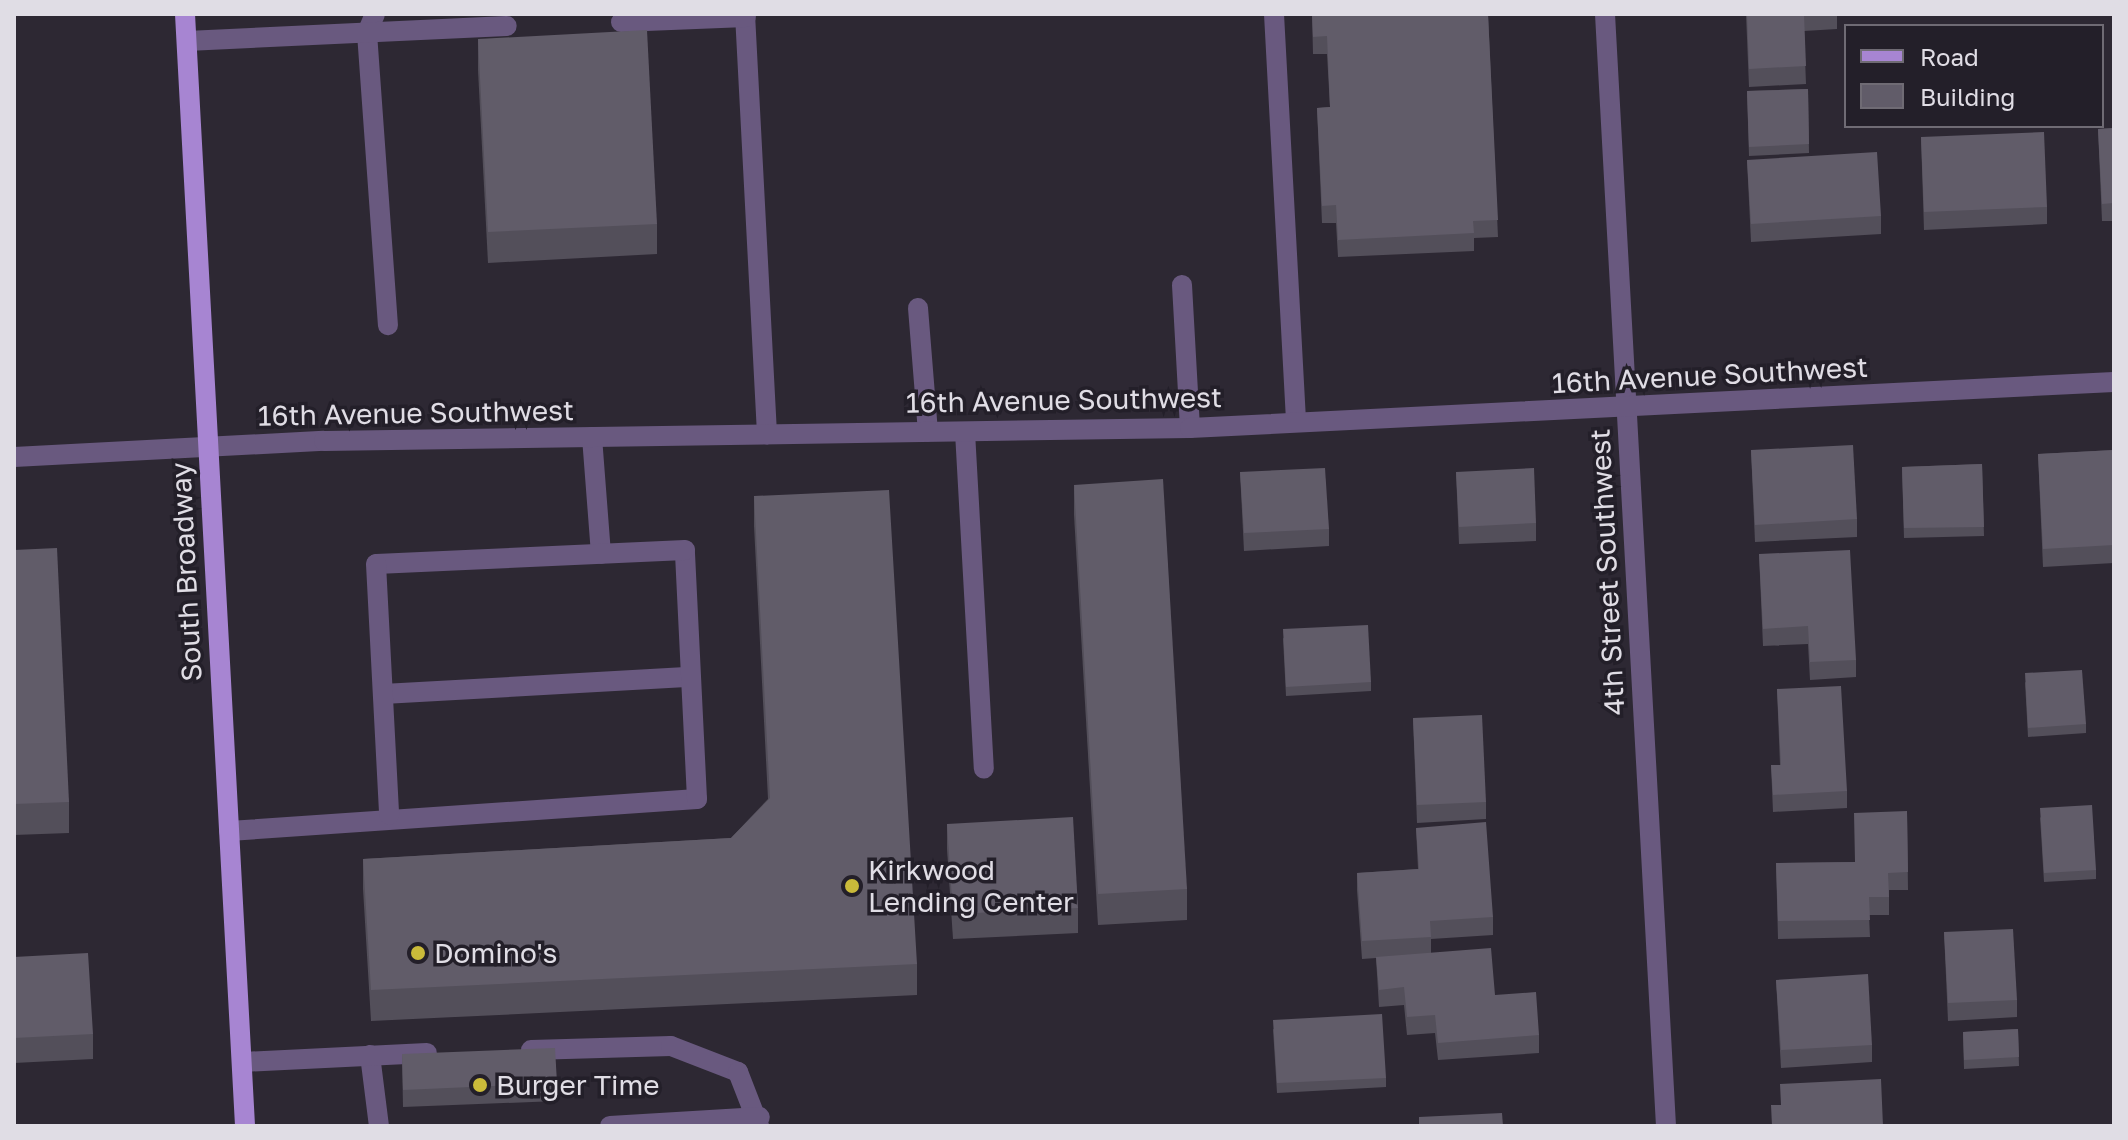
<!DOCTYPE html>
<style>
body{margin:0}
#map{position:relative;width:2128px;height:1140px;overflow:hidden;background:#2d2833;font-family:"Golos Text",sans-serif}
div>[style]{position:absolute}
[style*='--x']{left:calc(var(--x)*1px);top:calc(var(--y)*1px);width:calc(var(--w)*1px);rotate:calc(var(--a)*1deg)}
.service>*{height:20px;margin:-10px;padding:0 10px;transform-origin:10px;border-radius:10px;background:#69597f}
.minor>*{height:20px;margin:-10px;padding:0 10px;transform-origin:10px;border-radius:10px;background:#69597f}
.tertiary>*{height:20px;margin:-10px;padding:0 10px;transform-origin:10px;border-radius:10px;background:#69597f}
.primary>*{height:20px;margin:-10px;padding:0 10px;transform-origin:10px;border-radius:10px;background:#a785d2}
.wall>*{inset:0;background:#534f5a}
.building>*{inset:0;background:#615c69}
.dots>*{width:22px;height:22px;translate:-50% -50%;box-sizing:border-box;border:4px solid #231f29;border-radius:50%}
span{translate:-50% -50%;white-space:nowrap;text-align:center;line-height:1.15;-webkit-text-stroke:7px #231f29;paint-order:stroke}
.street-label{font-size:28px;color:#e0dde5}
.poi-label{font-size:28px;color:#e0dde5}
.left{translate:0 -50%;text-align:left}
.frame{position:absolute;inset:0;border:16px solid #e0dde5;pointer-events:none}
.legend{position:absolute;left:1844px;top:24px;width:260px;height:104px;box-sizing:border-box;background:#231f29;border:2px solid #6f6b74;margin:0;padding:10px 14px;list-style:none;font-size:24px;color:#e0dde5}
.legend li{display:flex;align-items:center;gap:16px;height:40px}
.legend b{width:40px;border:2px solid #6f6b74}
</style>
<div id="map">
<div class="service">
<i style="--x:375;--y:14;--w:21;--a:113"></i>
<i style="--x:367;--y:33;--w:293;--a:85.9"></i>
<i style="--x:745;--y:14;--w:421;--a:87"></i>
<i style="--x:1274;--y:14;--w:407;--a:86.9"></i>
<i style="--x:621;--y:22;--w:125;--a:-2.3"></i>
<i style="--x:187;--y:41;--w:320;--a:-2.7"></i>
<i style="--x:1182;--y:285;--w:143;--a:86.8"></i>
<i style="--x:918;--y:308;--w:124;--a:85.4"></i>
<i style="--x:965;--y:432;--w:337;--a:86.8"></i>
<i style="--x:592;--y:437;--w:117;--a:85.6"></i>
<i style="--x:383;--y:694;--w:308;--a:-3.2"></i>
<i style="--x:229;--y:831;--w:469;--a:-3.9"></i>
<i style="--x:697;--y:799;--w:249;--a:-92.8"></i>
<i style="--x:685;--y:550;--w:309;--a:177.4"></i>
<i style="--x:376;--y:564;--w:251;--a:87"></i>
<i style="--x:531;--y:1050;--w:140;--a:-1.6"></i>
<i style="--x:671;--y:1046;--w:72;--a:21.2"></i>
<i style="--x:738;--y:1072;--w:58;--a:68.7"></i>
<i style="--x:370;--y:1055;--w:72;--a:82.8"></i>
<i style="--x:242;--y:1062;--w:185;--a:-2.8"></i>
<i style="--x:610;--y:1126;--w:150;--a:-3.4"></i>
</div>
<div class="minor">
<i style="--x:1605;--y:14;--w:1114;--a:86.86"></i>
</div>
<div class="tertiary">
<i style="--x:14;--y:457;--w:310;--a:-3"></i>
<i style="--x:324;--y:441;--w:866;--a:-0.86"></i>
<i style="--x:1190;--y:428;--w:925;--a:-2.85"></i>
</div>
<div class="primary">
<i style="--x:185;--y:14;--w:1114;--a:86.91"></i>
</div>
<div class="wall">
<i style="clip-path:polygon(1312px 14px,1488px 14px,1498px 237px,1474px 238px,1474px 251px,1338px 257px,1336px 223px,1322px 223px,1317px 108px,1330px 107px,1327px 54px,1313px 54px)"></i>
<i style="clip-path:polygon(1746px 14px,1837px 14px,1837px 29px,1804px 31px,1806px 84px,1749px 87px)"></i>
<i style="clip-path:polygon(478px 39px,657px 224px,657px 254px,488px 263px,478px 70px)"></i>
<i style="clip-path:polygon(1808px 89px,1809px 153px,1749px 156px,1747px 91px)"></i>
<i style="clip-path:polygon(2114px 128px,2114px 221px,2102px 221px,2098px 129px)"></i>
<i style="clip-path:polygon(1921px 137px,2047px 207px,2047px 224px,1924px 230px)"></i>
<i style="clip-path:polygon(1747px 160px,1881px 216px,1881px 234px,1751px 242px)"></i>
<i style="clip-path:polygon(1751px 450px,1857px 519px,1857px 537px,1755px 542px)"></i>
<i style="clip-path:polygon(2114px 450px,2114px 563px,2043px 567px,2038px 454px)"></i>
<i style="clip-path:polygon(1982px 464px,1984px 536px,1904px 538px,1902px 467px)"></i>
<i style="clip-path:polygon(1240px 472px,1329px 529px,1329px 546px,1244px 551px)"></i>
<i style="clip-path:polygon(1456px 472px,1536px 523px,1536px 541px,1459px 544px)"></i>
<i style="clip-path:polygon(1074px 485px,1187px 889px,1187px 920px,1098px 925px,1074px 515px)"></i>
<i style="clip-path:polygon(754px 496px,917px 964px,917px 995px,371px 1021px,363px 889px,363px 859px,731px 838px,768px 799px,754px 526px)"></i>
<i style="clip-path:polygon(14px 550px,69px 802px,69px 833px,14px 835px)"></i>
<i style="clip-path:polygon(1759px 554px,1856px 660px,1856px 677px,1810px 680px,1808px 644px,1763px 646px)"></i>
<i style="clip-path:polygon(1283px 638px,1371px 682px,1371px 691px,1286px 696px)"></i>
<i style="clip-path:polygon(2025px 682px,2086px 724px,2086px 733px,2028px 737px)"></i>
<i style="clip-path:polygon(1777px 689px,1847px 791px,1847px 808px,1773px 812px,1771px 765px,1780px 765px)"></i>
<i style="clip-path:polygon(1413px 718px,1486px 802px,1486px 819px,1417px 823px)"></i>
<i style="clip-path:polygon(1907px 811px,1908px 890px,1889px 890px,1889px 915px,1869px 915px,1870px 937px,1778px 939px,1776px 863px,1855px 862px)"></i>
<i style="clip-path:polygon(2040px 817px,2096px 870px,2096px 879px,2044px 882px)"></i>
<i style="clip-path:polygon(947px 824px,1078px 908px,1078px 933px,953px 939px,947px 849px)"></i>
<i style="clip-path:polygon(1416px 828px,1493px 917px,1493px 935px,1431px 939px,1431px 953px,1495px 995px,1539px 1035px,1539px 1053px,1438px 1060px,1435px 1033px,1407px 1035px,1404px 1005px,1379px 1007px,1376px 958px,1362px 959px,1357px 890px,1357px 873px,1418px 869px)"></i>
<i style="clip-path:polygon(1944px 932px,2017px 1000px,2017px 1017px,1948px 1021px)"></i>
<i style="clip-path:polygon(14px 957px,93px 1034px,93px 1059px,14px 1063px)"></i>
<i style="clip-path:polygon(1776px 980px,1872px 1045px,1872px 1062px,1781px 1068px)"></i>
<i style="clip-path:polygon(1273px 1029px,1386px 1078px,1386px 1087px,1277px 1093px)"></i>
<i style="clip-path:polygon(2018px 1029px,2019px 1066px,1964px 1069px,1963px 1032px)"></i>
<i style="clip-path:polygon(402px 1054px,557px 1083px,557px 1101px,403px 1107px)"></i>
</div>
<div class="building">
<i style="clip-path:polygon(1312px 14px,1488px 14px,1498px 220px,1473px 221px,1474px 233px,1338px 240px,1336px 205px,1322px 206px,1317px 108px,1330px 107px,1327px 36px,1313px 37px)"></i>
<i style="clip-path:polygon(1747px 14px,1804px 14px,1806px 66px,1749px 69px)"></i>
<i style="clip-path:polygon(647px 30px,657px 224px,488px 232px,478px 39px)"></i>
<i style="clip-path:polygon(1808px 89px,1809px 144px,1749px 147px,1747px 91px)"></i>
<i style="clip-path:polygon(2114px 128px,2114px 203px,2102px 204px,2098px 129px)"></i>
<i style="clip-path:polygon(2044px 132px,2047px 207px,1924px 212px,1921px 137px)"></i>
<i style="clip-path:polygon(1877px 152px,1881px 216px,1751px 224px,1747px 160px)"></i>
<i style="clip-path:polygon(1853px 445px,1857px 519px,1755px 525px,1751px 450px)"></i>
<i style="clip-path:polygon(2114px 450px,2114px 545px,2043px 549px,2038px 454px)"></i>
<i style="clip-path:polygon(1982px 464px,1984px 527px,1904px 528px,1902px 467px)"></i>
<i style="clip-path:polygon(1325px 468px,1329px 529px,1244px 533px,1240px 472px)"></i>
<i style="clip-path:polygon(1534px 468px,1536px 523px,1459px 527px,1456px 472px)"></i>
<i style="clip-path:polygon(1163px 479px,1187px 889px,1098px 894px,1074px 485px)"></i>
<i style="clip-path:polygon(889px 490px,917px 964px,371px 990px,363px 859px,731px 838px,770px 798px,754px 496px)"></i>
<i style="clip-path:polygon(57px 548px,69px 802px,14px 804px,14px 550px)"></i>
<i style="clip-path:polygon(1850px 550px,1856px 660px,1810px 662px,1808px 626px,1763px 629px,1759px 554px)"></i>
<i style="clip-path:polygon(1368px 625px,1371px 682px,1286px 687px,1283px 629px)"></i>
<i style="clip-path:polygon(2082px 670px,2086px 724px,2028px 728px,2025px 673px)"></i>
<i style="clip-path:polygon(1841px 686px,1847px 791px,1773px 795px,1771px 765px,1781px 765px,1777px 689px)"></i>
<i style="clip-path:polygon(1482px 715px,1486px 802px,1417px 805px,1413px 718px)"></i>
<i style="clip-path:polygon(2092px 805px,2096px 870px,2044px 873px,2040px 808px)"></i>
<i style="clip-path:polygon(1907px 811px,1908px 872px,1888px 873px,1889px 897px,1869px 897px,1870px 920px,1778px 921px,1776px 863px,1855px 862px,1854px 813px)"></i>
<i style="clip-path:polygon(1073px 817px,1078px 908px,953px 914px,947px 824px)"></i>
<i style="clip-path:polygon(1486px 822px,1493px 917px,1430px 921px,1431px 937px,1362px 941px,1357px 873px,1419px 869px,1416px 828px)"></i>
<i style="clip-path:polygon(2013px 929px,2017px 1000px,1948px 1003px,1944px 932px)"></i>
<i style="clip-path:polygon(1491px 948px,1495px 995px,1536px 992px,1539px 1035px,1438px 1043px,1435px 1015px,1407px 1017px,1404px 987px,1379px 990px,1376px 957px)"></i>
<i style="clip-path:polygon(88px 953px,93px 1034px,14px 1038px,14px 957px)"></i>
<i style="clip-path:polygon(1868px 974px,1872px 1045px,1781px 1050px,1776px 980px)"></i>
<i style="clip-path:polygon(1382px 1014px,1386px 1078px,1277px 1083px,1273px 1020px)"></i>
<i style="clip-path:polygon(2018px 1029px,2019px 1057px,1964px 1060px,1963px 1032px)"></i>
<i style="clip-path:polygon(555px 1048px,557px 1083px,403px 1090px,402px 1054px)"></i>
<i style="clip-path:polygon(1881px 1079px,1883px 1126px,1772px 1126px,1771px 1105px,1781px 1105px,1780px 1084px)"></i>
<i style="clip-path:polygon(1502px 1113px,1503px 1126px,1419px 1126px,1419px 1117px)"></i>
</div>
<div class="dots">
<i style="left:852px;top:886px;background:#caba3a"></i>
<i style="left:418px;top:953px;background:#caba3a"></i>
<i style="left:480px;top:1085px;background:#caba3a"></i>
</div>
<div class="street-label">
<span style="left:1710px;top:375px;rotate:-3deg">16th Avenue Southwest</span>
<span style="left:1064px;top:400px;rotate:-1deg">16th Avenue Southwest</span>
<span style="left:416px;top:413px;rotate:-1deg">16th Avenue Southwest</span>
<span style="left:186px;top:572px;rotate:-93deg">South Broadway</span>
<span style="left:1607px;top:572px;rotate:-93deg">4th Street Southwest</span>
</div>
<div class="poi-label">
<span class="left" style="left:868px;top:886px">Kirkwood<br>Lending Center</span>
<span class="left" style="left:434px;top:953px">Domino's</span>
<span class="left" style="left:496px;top:1085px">Burger Time</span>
</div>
<div class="frame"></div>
<ul class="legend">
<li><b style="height:10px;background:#a785d2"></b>Road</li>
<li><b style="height:22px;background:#615c69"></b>Building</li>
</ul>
</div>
